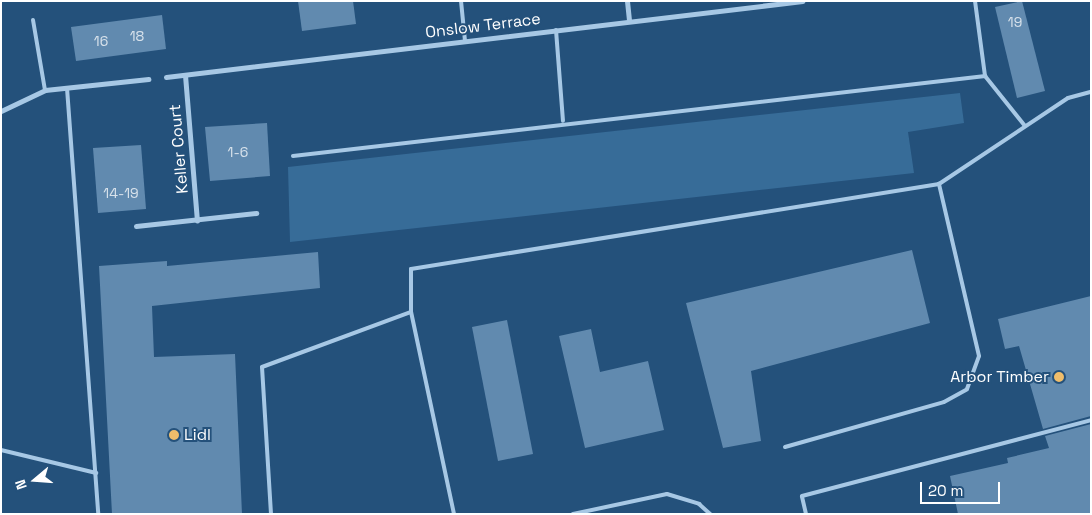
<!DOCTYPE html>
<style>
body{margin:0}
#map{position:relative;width:1092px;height:515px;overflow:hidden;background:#24517b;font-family:"Space Grotesk",sans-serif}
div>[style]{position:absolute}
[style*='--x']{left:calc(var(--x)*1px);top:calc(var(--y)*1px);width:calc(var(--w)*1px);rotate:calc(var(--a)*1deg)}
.green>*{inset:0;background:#376c98}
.building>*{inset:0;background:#618aaf}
.service>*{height:4px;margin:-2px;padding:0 2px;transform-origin:2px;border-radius:2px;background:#a7c8e5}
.minor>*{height:5px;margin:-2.5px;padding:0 2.5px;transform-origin:2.5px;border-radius:2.5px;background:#a7c8e5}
.dots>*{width:14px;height:14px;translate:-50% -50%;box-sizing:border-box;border:2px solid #24517b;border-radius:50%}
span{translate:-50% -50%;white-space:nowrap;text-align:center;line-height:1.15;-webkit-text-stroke:4px #24517b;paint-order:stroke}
.number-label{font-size:14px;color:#d8e2eb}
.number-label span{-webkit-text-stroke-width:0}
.street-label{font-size:16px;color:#fff}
.poi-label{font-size:16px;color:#fff}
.right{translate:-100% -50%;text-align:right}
.left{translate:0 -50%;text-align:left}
.frame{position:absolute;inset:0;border:2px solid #fff;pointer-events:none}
.north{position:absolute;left:10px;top:455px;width:50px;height:50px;-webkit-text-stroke:4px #24517b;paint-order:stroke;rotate:252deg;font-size:14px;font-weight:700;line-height:20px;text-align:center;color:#fff}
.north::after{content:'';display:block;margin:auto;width:18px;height:22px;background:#fff;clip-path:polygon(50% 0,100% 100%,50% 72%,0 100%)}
.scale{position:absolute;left:920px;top:482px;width:80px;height:22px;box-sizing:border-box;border:2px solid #fff;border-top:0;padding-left:6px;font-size:15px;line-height:18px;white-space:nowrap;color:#fff;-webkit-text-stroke:4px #24517b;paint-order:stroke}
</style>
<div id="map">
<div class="green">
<i style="clip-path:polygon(960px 93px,964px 123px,908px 132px,914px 173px,290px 242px,288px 167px)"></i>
</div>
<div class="building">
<i style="clip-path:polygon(298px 1px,353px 1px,356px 24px,302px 31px)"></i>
<i style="clip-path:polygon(1022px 1px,1045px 91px,1017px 98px,995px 7px)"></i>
<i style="clip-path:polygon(162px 15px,166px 49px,76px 61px,71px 27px)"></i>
<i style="clip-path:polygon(267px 123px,270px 176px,210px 181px,205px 127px)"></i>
<i style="clip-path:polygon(141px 145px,146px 209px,98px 213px,93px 148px)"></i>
<i style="clip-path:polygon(912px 250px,930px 323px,751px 371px,761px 441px,723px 448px,686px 303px)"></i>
<i style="clip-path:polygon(318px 252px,320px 288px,152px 306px,154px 357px,235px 354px,242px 514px,112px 514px,99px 266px,167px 261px,167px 266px)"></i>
<i style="clip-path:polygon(1091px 296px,1091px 416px,1043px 429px,1019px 346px,1005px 349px,998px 319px)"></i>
<i style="clip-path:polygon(507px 320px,533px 454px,498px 461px,472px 327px)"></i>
<i style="clip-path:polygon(591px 329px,600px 372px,648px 361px,664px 430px,585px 448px,559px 336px)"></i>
<i style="clip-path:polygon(1091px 424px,1091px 514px,958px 514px,950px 476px,1008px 463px,1007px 458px,1049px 448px,1045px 436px)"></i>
</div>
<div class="service">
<i style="--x:461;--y:1;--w:40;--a:84.3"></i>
<i style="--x:975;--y:1;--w:76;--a:82.4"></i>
<i style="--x:985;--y:76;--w:64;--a:51.3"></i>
<i style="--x:33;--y:20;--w:71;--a:80.3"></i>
<i style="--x:556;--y:30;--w:91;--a:85.6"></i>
<i style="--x:67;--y:88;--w:427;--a:85.8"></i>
<i style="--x:293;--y:156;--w:697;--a:-6.59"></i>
<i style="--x:785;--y:447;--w:165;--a:-15.8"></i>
<i style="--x:944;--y:402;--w:26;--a:-29"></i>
<i style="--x:967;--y:389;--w:35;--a:-70"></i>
<i style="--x:979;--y:356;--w:177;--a:-103.1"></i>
<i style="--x:1;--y:450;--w:98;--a:13.6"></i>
<i style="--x:271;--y:514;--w:147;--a:-93.5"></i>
<i style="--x:262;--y:367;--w:159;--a:-20.3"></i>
<i style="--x:454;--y:514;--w:207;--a:-102"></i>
<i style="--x:411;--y:312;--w:43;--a:-90"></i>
<i style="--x:411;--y:269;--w:535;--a:-9.15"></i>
<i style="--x:939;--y:184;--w:155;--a:-33.7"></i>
<i style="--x:1068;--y:98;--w:24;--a:-15"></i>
<i style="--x:573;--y:514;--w:96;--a:-12"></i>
<i style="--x:667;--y:494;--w:34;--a:17"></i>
<i style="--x:699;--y:504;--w:15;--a:42"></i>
<i style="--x:806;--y:514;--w:18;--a:-103"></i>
<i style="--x:802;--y:496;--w:299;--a:-14.7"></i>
</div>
<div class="minor">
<i style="--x:627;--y:1;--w:19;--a:84"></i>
<i style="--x:185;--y:75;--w:146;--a:85.3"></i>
<i style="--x:166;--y:77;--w:641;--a:-6.81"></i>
<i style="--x:1;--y:111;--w:49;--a:-25.5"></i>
<i style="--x:45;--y:90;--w:104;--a:-6.1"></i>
<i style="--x:136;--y:226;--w:121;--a:-6.2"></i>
</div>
<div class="dots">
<i style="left:1059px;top:377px;background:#efbd6b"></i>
<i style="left:174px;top:435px;background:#efbd6b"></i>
</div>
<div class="number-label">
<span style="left:1015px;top:22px">19</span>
<span style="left:137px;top:36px">18</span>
<span style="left:101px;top:41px">16</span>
<span style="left:238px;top:152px">1-6</span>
<span style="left:121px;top:193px">14-19</span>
</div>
<div class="street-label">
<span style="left:483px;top:26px;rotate:-7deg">Onslow Terrace</span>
<span style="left:179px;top:149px;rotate:-95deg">Keller Court</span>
</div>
<div class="poi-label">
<span class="right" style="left:1049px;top:377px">Arbor Timber</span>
<span class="left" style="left:184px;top:435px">Lidl</span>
</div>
<div class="frame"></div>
<div class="north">N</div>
<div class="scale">20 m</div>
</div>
